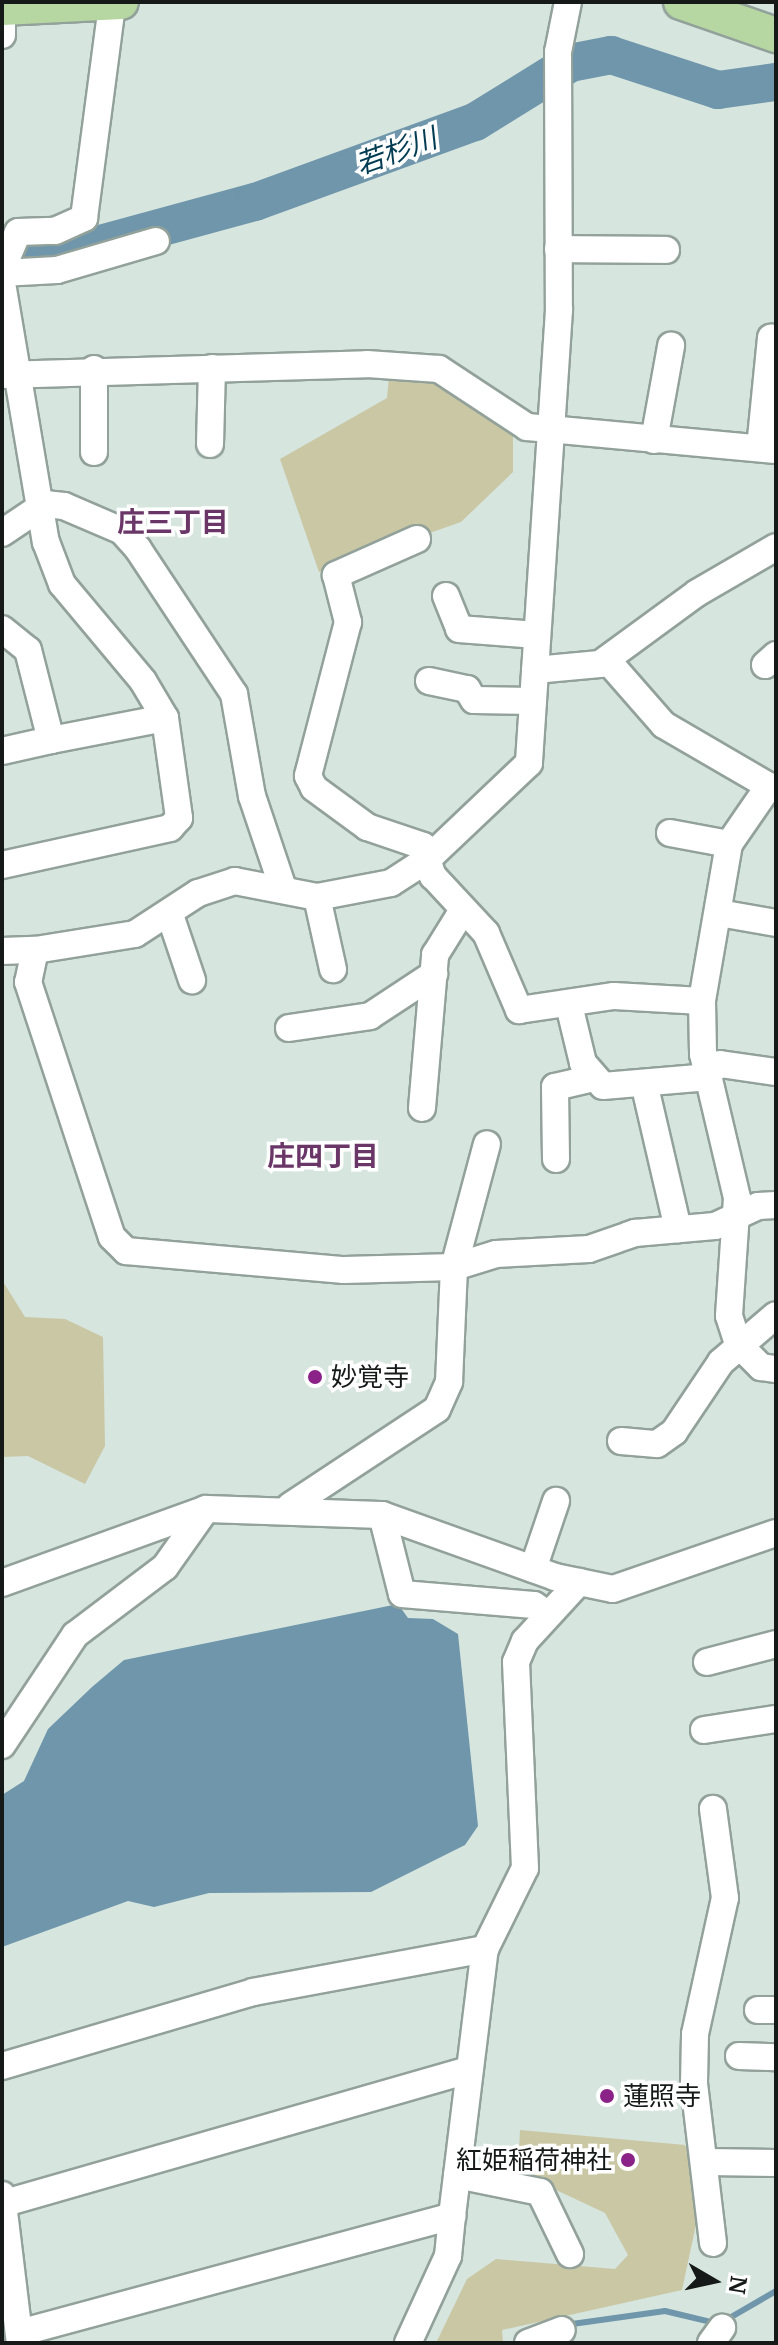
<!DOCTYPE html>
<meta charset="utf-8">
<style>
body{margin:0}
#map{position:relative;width:778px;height:2345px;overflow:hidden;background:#d6e5de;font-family:Merriweather,"Noto Sans JP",serif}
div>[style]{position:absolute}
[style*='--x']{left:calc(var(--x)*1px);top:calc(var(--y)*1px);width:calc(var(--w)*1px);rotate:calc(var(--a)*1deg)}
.green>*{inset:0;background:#cac7a5}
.water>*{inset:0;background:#6f96ab}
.stream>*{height:6px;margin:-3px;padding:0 3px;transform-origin:3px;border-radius:3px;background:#6f96ab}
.river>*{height:38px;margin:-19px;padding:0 19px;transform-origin:19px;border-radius:19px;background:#6f96ab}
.roads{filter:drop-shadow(2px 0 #92a19a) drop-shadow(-2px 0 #92a19a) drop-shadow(0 2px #92a19a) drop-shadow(0 -2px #92a19a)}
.minor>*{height:26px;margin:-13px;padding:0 13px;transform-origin:13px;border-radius:13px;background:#fff}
.major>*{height:34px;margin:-17px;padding:0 17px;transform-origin:17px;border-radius:17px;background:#b6d7a2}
.dots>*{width:22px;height:22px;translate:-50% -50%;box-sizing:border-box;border:4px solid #fff;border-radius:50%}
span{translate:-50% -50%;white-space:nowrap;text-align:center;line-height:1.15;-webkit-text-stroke:7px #fff;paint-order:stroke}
.poi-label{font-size:26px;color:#151a18}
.left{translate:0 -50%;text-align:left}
.right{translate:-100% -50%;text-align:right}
.water-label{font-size:28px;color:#023c53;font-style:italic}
.neighbourhood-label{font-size:28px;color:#693667;font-weight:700}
.frame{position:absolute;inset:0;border:4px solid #151a18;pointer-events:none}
.north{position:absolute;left:674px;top:2241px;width:80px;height:80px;-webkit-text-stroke:6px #fff;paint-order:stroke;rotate:99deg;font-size:22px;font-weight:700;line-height:32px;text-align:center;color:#151a18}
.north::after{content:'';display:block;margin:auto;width:28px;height:36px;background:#151a18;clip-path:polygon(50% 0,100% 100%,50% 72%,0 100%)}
</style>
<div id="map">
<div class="green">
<i style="clip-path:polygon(389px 377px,435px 379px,513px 435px,513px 472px,461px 522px,319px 572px,280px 459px,387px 398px)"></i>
<i style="clip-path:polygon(2px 1280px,25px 1317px,65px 1319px,103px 1337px,105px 1446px,85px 1484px,28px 1456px,2px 1457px)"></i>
<i style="clip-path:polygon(520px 2130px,685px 2145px,703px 2192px,682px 2290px,502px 2330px,503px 2343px,436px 2343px,467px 2279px,496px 2259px,615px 2269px,628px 2255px,605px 2213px,518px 2172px)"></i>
</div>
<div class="water">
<i style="clip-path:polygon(398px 1604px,408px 1618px,433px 1619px,458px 1634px,478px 1826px,465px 1845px,371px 1892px,209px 1893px,154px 1907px,128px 1901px,2px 1947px,2px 1795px,24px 1781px,48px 1729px,92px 1687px,124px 1660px)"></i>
</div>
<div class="stream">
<i style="--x:726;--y:2320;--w:58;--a:-30.1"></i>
<i style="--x:565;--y:2325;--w:101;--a:-8"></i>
<i style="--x:665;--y:2311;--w:51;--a:13.5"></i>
</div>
<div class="river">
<i style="--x:2;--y:253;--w:19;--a:12"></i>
<i style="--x:21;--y:257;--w:69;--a:-8.4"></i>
<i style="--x:89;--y:247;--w:172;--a:-15.2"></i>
<i style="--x:255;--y:202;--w:234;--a:-20"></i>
<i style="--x:475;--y:122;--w:112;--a:-31.8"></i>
<i style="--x:570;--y:63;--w:42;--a:-11"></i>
<i style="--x:611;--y:55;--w:113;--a:18.1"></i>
<i style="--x:718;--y:90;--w:59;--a:-7.9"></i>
</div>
<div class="roads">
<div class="minor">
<i style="--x:568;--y:2;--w:51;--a:101.3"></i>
<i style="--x:558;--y:52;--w:258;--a:89.8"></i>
<i style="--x:559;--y:310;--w:454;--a:93.8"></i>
<i style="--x:529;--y:763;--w:139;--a:136.5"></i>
<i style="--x:428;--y:859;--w:44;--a:147"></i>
<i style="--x:391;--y:883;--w:75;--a:169.3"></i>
<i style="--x:317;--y:897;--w:84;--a:-169"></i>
<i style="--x:235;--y:881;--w:39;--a:162"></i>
<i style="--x:198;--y:893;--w:75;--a:146.9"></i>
<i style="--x:135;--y:934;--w:101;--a:170.9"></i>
<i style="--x:35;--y:950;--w:33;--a:102"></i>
<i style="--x:28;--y:982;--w:268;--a:71.8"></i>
<i style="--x:112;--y:1237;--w:20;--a:45"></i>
<i style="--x:126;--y:1251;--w:219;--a:5"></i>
<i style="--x:344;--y:1270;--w:110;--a:-1.6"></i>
<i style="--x:454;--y:1267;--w:44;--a:-17.2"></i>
<i style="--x:496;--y:1254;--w:93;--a:-3.1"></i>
<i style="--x:589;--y:1249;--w:49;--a:-19.2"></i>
<i style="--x:635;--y:1233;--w:80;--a:-5"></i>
<i style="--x:715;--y:1226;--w:47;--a:-24.9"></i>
<i style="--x:758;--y:1206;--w:18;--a:-3"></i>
<i style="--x:2;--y:12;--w:23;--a:90"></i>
<i style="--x:558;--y:249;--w:108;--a:0.5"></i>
<i style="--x:2;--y:269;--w:40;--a:-66.6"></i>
<i style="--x:18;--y:232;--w:37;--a:-2"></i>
<i style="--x:55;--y:231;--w:32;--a:-24"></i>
<i style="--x:84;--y:218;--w:216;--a:-82.5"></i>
<i style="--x:2;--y:273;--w:55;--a:-3.1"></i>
<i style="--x:57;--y:270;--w:103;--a:-16.3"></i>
<i style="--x:2;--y:283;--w:263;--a:80.4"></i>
<i style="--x:46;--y:542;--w:45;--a:69.1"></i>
<i style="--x:62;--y:584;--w:126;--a:50.1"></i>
<i style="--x:143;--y:681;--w:43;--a:59.3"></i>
<i style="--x:165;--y:718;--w:101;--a:82"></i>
<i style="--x:179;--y:818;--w:13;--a:132"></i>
<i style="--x:170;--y:828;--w:172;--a:167.6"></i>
<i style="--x:2;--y:375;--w:365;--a:-1.7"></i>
<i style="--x:367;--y:364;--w:72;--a:4"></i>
<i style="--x:439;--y:369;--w:105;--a:33.4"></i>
<i style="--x:527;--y:427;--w:250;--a:5.3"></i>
<i style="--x:654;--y:440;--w:96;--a:-79.7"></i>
<i style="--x:210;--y:444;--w:76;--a:-88.5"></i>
<i style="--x:760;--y:448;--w:111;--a:-84.3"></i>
<i style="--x:94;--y:452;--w:83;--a:-90"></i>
<i style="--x:2;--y:533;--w:52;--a:-34"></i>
<i style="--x:45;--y:504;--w:19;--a:6"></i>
<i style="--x:64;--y:506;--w:63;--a:23.3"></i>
<i style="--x:122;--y:531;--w:24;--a:48"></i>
<i style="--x:138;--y:549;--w:174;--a:56.5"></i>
<i style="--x:234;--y:694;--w:104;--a:80"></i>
<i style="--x:252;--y:796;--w:94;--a:71.4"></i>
<i style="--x:417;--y:539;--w:89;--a:156"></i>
<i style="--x:336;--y:575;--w:49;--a:75.7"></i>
<i style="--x:348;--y:622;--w:159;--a:104.6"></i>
<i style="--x:308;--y:776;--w:13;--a:63"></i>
<i style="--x:314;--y:788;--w:66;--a:36.3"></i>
<i style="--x:367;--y:827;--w:59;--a:18.7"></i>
<i style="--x:423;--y:846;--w:32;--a:72"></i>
<i style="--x:433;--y:876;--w:78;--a:47.1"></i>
<i style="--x:486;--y:933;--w:84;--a:66.8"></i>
<i style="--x:519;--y:1010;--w:96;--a:-8.4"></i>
<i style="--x:614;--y:996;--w:88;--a:3.3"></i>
<i style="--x:446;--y:596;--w:35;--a:68"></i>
<i style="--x:459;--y:629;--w:78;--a:4.4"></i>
<i style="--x:2;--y:629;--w:33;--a:39"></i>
<i style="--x:28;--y:650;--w:93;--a:75.7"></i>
<i style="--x:51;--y:740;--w:116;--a:-10.9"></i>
<i style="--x:607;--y:660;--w:86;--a:48.8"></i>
<i style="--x:664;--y:725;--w:121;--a:30.2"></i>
<i style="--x:769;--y:786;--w:70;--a:124.6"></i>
<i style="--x:729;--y:844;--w:159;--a:99.8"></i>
<i style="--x:702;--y:1001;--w:53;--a:88.9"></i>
<i style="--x:703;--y:1054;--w:148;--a:76.7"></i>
<i style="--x:737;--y:1198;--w:118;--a:93.9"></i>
<i style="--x:729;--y:1316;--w:29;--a:72"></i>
<i style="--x:738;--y:1344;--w:33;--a:45"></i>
<i style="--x:761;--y:1367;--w:15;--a:8"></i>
<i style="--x:765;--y:665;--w:15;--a:-42"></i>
<i style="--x:535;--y:670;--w:65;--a:-5.3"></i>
<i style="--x:600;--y:664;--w:120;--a:-36.2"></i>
<i style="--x:697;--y:593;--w:91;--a:-30.2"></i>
<i style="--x:429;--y:681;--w:39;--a:12"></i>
<i style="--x:467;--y:689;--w:13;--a:58"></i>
<i style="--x:474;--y:700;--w:59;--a:1"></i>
<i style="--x:2;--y:751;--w:50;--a:-12.7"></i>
<i style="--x:670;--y:833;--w:60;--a:10.6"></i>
<i style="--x:317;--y:897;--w:74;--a:77.5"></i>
<i style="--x:719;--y:913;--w:58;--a:10"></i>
<i style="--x:170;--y:915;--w:69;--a:71.3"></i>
<i style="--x:2;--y:951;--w:33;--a:-2"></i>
<i style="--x:569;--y:1005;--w:60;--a:76.4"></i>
<i style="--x:583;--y:1063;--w:30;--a:49"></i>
<i style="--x:603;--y:1086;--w:95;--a:-4.8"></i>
<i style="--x:698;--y:1078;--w:26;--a:-32"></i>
<i style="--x:720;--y:1064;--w:57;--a:8.1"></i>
<i style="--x:289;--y:1028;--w:82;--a:-8.4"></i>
<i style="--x:370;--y:1016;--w:77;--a:-33.3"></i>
<i style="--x:645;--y:1087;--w:146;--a:76.9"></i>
<i style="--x:422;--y:1108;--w:154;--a:-85.1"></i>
<i style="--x:435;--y:955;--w:49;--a:-58.2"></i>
<i style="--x:556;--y:1159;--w:72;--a:-90.8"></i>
<i style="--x:555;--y:1087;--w:36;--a:-13"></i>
<i style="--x:621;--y:1441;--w:36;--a:5"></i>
<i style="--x:657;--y:1444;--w:21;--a:-35"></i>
<i style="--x:674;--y:1432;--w:84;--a:-56.1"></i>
<i style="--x:721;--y:1362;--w:72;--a:-40.5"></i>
<i style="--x:290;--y:1506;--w:176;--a:-33.4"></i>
<i style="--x:437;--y:1409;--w:30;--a:-66"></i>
<i style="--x:449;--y:1382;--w:115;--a:-87.5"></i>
<i style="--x:454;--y:1267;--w:127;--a:-75"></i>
<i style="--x:382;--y:1515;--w:81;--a:75.8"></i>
<i style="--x:402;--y:1594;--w:132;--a:4.8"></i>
<i style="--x:534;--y:1605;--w:16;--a:35"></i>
<i style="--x:533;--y:1569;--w:72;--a:-71.3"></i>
<i style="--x:2;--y:1583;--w:217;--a:-19.9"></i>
<i style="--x:206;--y:1509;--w:176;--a:2"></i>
<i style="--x:382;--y:1515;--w:184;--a:19.7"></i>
<i style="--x:555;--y:1577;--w:59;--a:11.7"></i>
<i style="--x:613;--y:1589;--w:172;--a:-19"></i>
<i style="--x:707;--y:1662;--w:71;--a:-14.6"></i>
<i style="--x:704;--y:1730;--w:73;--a:-8.7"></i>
<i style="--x:2;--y:1745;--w:132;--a:-56.4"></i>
<i style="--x:75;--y:1635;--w:113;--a:-37.1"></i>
<i style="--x:165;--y:1567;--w:71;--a:-54.7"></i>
<i style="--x:758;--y:2010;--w:18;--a:0"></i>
<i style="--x:739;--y:2056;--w:37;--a:2"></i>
<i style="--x:2;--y:2066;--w:262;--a:-16.4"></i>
<i style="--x:253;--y:1992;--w:236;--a:-10.5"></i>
<i style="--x:707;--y:2162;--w:69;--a:0.8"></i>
<i style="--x:457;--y:2175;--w:85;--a:11.6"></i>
<i style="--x:540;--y:2192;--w:69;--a:64.2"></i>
<i style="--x:2;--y:2195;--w:149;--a:83.1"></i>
<i style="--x:5;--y:2203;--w:483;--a:-16"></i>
<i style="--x:713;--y:2243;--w:161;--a:-96.8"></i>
<i style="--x:694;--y:2083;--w:49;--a:-88.8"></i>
<i style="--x:695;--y:2034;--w:139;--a:-77.6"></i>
<i style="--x:725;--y:1898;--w:90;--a:-97.7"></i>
<i style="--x:19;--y:2333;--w:449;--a:-15.1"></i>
<i style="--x:452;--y:2216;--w:269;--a:-83"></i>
<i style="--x:485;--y:1949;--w:90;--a:-63.7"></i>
<i style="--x:525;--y:1868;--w:206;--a:-92.5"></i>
<i style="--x:516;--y:1662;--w:23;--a:-67"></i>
<i style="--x:525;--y:1641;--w:80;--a:-47.5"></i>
<i style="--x:408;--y:2343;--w:96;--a:-65.3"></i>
<i style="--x:448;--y:2256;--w:40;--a:-84.3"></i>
<i style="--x:528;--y:2343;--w:36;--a:-21"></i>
<i style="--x:711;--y:2343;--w:19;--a:-54"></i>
</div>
<div class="major">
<i style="--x:681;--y:2;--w:101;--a:19.2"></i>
<i style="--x:2;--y:8;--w:119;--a:-2.9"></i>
</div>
</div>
<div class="dots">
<i style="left:315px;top:1377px;background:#8a2288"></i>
<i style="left:607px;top:2096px;background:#8a2288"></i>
<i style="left:628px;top:2160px;background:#8a2288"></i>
</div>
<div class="poi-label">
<span class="left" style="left:331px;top:1377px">妙覚寺</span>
<span class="left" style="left:623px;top:2096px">蓮照寺</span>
<span class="right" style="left:612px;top:2160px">紅姫稲荷神社</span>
</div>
<div class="water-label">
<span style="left:396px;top:151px;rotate:-20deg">若杉川</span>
</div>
<div class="neighbourhood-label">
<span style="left:173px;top:522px">庄三丁目</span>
<span style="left:323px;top:1156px">庄四丁目</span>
</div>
<div class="frame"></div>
<div class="north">N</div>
</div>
